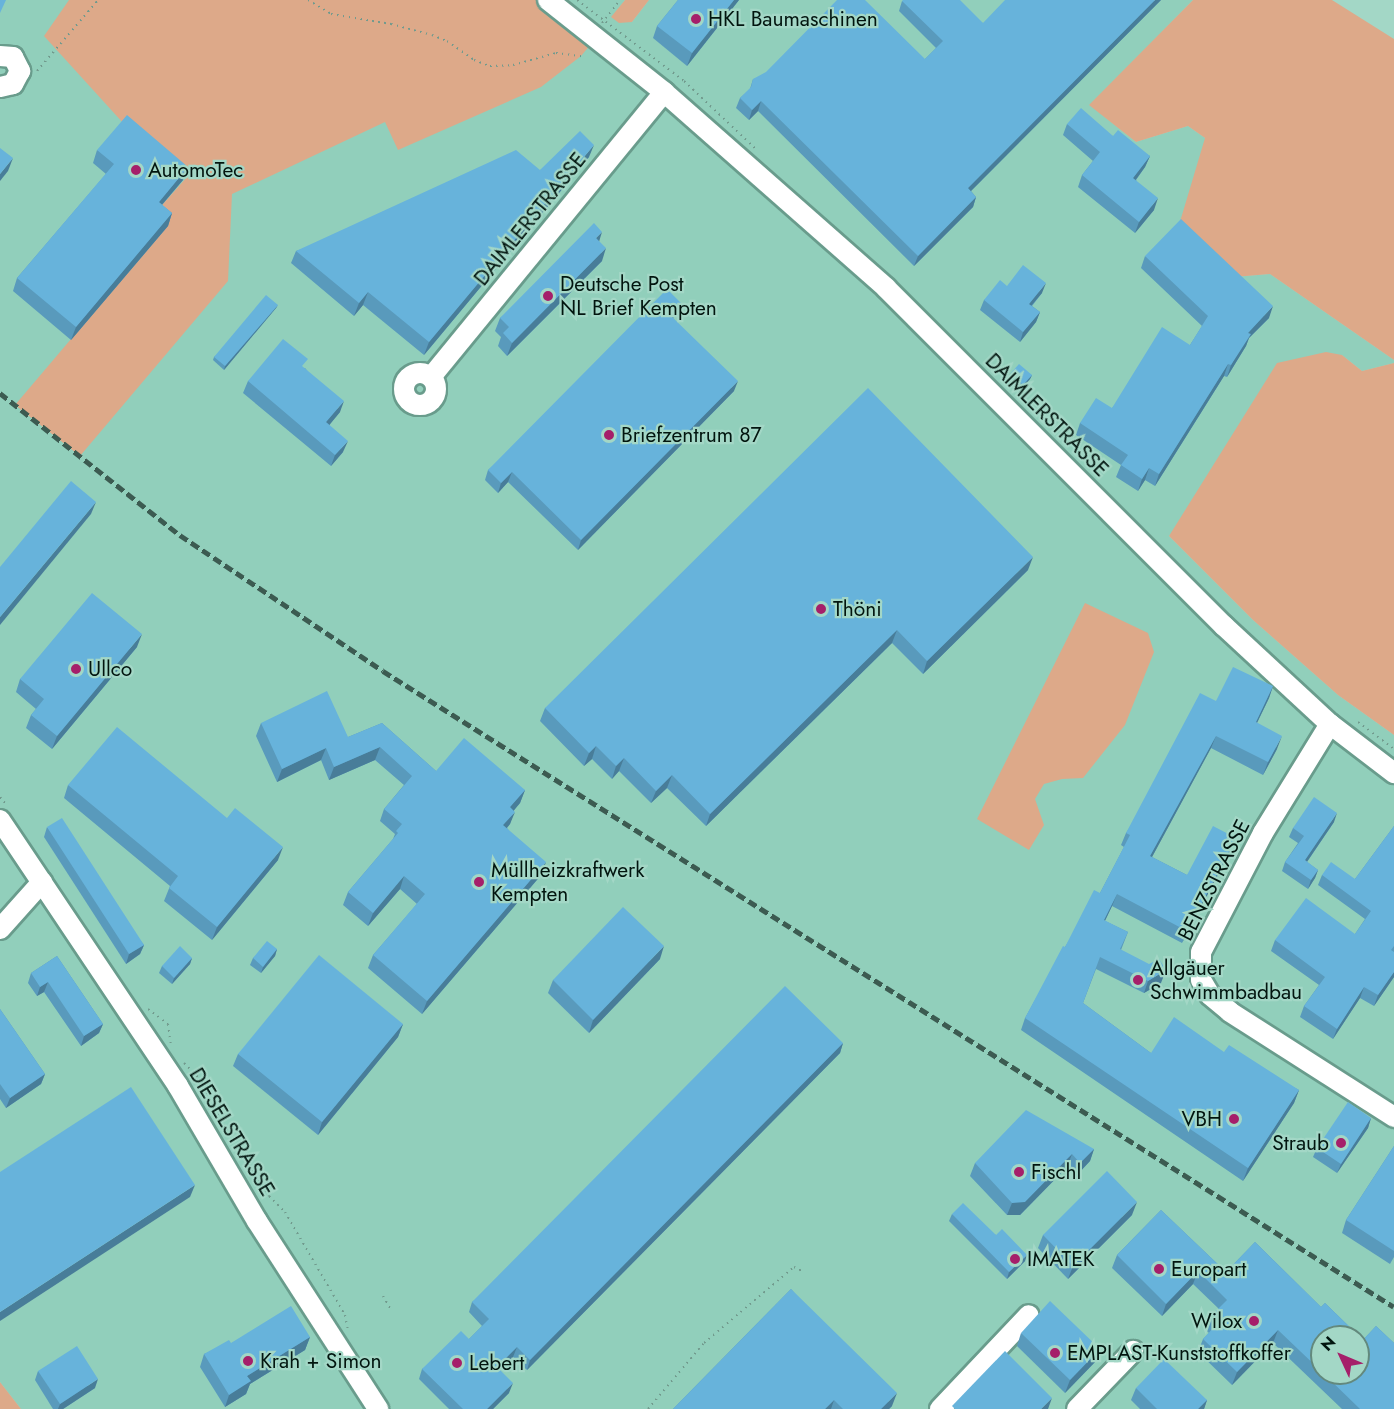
<!DOCTYPE html>
<meta charset="utf-8">
<style>
body{margin:0}
#map{position:relative;width:1394px;height:1409px;overflow:hidden;background:#a3d7c6;font-family:Jost,sans-serif}
div>[style]{position:absolute}
[style*='--x']{left:calc(var(--x)*1px);top:calc(var(--y)*1px);width:calc(var(--w)*1px);rotate:calc(var(--a)*1deg)}
.built>*{inset:0;background:#91cfbb}
.green>*{inset:0;background:#dda989}
.path>*{height:2px;margin-top:-1px;transform-origin:0;background:repeating-linear-gradient(90deg,#719a8d 0 1.5px,transparent 0 6px)}
.roads{filter:drop-shadow(2px 0 #699c8c) drop-shadow(-2px 0 #699c8c) drop-shadow(0 2px #699c8c) drop-shadow(0 -2px #699c8c)}
.minor>*{height:20px;margin:-10px;padding:0 10px;transform-origin:10px;border-radius:10px;background:#fff}
.minor>.ring{margin:-10px;padding:0;box-sizing:content-box;background:none;border:20px solid #fff;border-radius:50%}
.rail>*{height:4.5px;margin-top:-2.25px;transform-origin:0;background:repeating-linear-gradient(90deg,#3c5b51 0 9px,transparent 0 13.5px)}
.wall>*{inset:0;background:#599abc}
.shaded-wall>*{inset:0;background:#487d99}
.building>*{inset:0;background:#67b3db}
.dots>*{width:16px;height:16px;translate:-50% -50%;box-sizing:border-box;border:3px solid #a3d7c6;border-radius:50%}
span{translate:-50% -50%;white-space:nowrap;text-align:center;line-height:1.15;-webkit-text-stroke:4.5px #a3d7c6;paint-order:stroke}
.poi-label{font-size:21px;color:#02150f}
.left{translate:0 -50%;text-align:left}
.right{translate:-100% -50%;text-align:right}
.street-label{font-size:21px;color:#02150f}
.north{position:absolute;left:1310px;top:1325px;width:60px;height:60px;box-sizing:border-box;background:#a3d7c6;border:2px solid #63897d;border-radius:50%;rotate:314deg;font-size:16px;font-weight:700;line-height:24px;text-align:center;color:#02150f}
.north::after{content:'';display:block;margin:auto;width:21px;height:27px;background:#a51f6a;clip-path:polygon(50% 0,100% 100%,50% 72%,0 100%)}
</style>
<div id="map">
<div class="built">
<i style="clip-path:polygon(evenodd,0 0,625px 0,612px 17px,632px 22px,649px 0,1193px 0,1090px 105px,1136px 142px,1188px 126px,1205px 138px,1234px 277px,1270px 274px,1394px 360px,1394px 363px,1362px 371px,1342px 355px,1169px 536px,1253px 620px,1338px 695px,1394px 735px,1394px 1409px,21px 1409px,0 1382px,0 0,1322px 1337px,1358px 1337px,1358px 1373px,1322px 1373px,1322px 1337px)"></i>
</div>
<div class="green">
<i style="clip-path:polygon(69px 0,548px 0,597px 37px,581px 56px,541px 87px,398px 150px,385px 122px,232px 194px,228px 281px,80px 456px,15px 405px,167px 226px,154px 214px,187px 177px,124px 124px,44px 36px)"></i>
<i style="clip-path:polygon(625px 0,649px 0,632px 22px,619px 23px,611px 17px)"></i>
<i style="clip-path:polygon(1193px 0,1332px 0,1394px 39px,1394px 360px,1270px 274px,1234px 277px,1179px 225px,1205px 138px,1188px 126px,1136px 142px,1089px 105px)"></i>
<i style="clip-path:polygon(1326px 352px,1342px 355px,1362px 371px,1394px 363px,1394px 735px,1338px 695px,1253px 620px,1169px 536px,1277px 363px)"></i>
<i style="clip-path:polygon(1085px 603px,1148px 633px,1154px 652px,1125px 725px,1083px 778px,1062px 779px,1044px 784px,1035px 799px,1044px 825px,1029px 850px,977px 819px)"></i>
<i style="clip-path:polygon(0 1382px,21px 1409px,0 1409px)"></i>
</div>
<div class="path">
<i style="--x:308;--y:0;--w:27;--a:31"></i>
<i style="--x:331;--y:14;--w:61;--a:9.5"></i>
<i style="--x:391;--y:24;--w:42;--a:15"></i>
<i style="--x:432;--y:35;--w:16;--a:22"></i>
<i style="--x:447;--y:41;--w:33;--a:35"></i>
<i style="--x:474;--y:60;--w:17;--a:21"></i>
<i style="--x:490;--y:66;--w:23;--a:-2"></i>
<i style="--x:513;--y:65;--w:45;--a:-15.6"></i>
<i style="--x:556;--y:53;--w:26;--a:7"></i>
<i style="--x:577;--y:0;--w:134;--a:37.1"></i>
<i style="--x:684;--y:81;--w:100;--a:43.4"></i>
<i style="--x:602;--y:23;--w:29;--a:-52"></i>
<i style="--x:37;--y:71;--w:94;--a:-49.3"></i>
<i style="--x:1358;--y:722;--w:45;--a:36.9"></i>
<i style="--x:0;--y:797;--w:8;--a:50"></i>
<i style="--x:148;--y:1009;--w:25;--a:37"></i>
<i style="--x:168;--y:1024;--w:21;--a:82"></i>
<i style="--x:184;--y:1063;--w:25;--a:45"></i>
<i style="--x:202;--y:1081;--w:30;--a:67"></i>
<i style="--x:214;--y:1109;--w:103;--a:57.7"></i>
<i style="--x:269;--y:1196;--w:23;--a:45"></i>
<i style="--x:285;--y:1212;--w:119;--a:59.8"></i>
<i style="--x:345;--y:1315;--w:15;--a:79"></i>
<i style="--x:383;--y:1296;--w:16;--a:60"></i>
<i style="--x:648;--y:1409;--w:87;--a:-49.7"></i>
<i style="--x:704;--y:1343;--w:118;--a:-40.2"></i>
<i style="--x:794;--y:1267;--w:11;--a:27"></i>
</div>
<div class="roads">
<div class="minor">
<i style="--x:548;--y:0;--w:148;--a:38.4"></i>
<i style="--x:664;--y:92;--w:296;--a:41.4"></i>
<i style="--x:886;--y:288;--w:478;--a:45"></i>
<i style="--x:1224;--y:626;--w:144;--a:42.8"></i>
<i style="--x:1330;--y:724;--w:81;--a:37.4"></i>
<i style="--x:0;--y:56;--w:13;--a:4"></i>
<i style="--x:13;--y:57;--w:16;--a:63"></i>
<i style="--x:20;--y:71;--w:15;--a:118"></i>
<i style="--x:13;--y:84;--w:13;--a:167"></i>
<i class="ring" style="left:404px;top:373px;width:12px;height:12px"></i>
<i style="--x:431;--y:377;--w:368;--a:-50.7"></i>
<i style="--x:1330;--y:724;--w:128;--a:121.6"></i>
<i style="--x:1263;--y:833;--w:134;--a:117.5"></i>
<i style="--x:1201;--y:952;--w:28;--a:90"></i>
<i style="--x:1201;--y:980;--w:17;--a:59"></i>
<i style="--x:1210;--y:995;--w:26;--a:40"></i>
<i style="--x:1230;--y:1012;--w:195;--a:32.6"></i>
<i style="--x:0;--y:820;--w:320;--a:56.2"></i>
<i style="--x:178;--y:1086;--w:156;--a:59.7"></i>
<i style="--x:257;--y:1221;--w:224;--a:57.2"></i>
<i style="--x:0;--y:929;--w:63;--a:-48.2"></i>
<i style="--x:940;--y:1409;--w:129;--a:-46.6"></i>
<i style="--x:1077;--y:1409;--w:81;--a:-46"></i>
</div>
</div>
<div class="rail">
<i style="--x:0;--y:393;--w:229;--a:38.3"></i>
<i style="--x:180;--y:535;--w:244;--a:33.8"></i>
<i style="--x:383;--y:671;--w:1194;--a:32.17"></i>
</div>
<div class="wall">
<i style="clip-path:polygon(678px 0,739px 0,687px 66px,653px 38px,657px 26px)"></i>
<i style="clip-path:polygon(1161px 0,971px 191px,976px 197px,973px 207px,914px 266px,758px 111px,749px 120px,736px 108px,740px 98px,750px 89px,753px 79px,925px 59px,936px 48px,899px 11px,902px 1px,983px 23px)"></i>
<i style="clip-path:polygon(1067px 124px,1113px 136px,1150px 156px,1145px 167px,1136px 180px,1154px 210px,1135px 233px,1078px 187px,1082px 175px,1093px 161px,1063px 135px)"></i>
<i style="clip-path:polygon(97px 150px,183px 180px,162px 205px,172px 213px,168px 226px,71px 340px,13px 291px,17px 278px,106px 174px,93px 163px)"></i>
<i style="clip-path:polygon(589px 157px,424px 355px,363px 305px,354px 316px,291px 263px,296px 251px,540px 170px)"></i>
<i style="clip-path:polygon(599px 241px,602px 261px,507px 356px,498px 346px,501px 337px,495px 331px,500px 318px)"></i>
<i style="clip-path:polygon(1145px 256px,1269px 318px,1249px 338px,1246px 346px,1227px 377px,1224px 376px,1155px 486px,1145px 480px,1138px 491px,1116px 477px,1121px 465px,1076px 435px,1080px 423px,1112px 408px,1190px 345px,1202px 326px,1141px 268px)"></i>
<i style="clip-path:polygon(1007px 286px,1042px 293px,1032px 306px,1040px 312px,1036px 322px,1020px 342px,980px 310px,984px 300px)"></i>
<i style="clip-path:polygon(278px 305px,276px 308px,224px 370px,213px 360px,214px 357px)"></i>
<i style="clip-path:polygon(678px 313px,673px 318px,734px 391px,578px 550px,508px 482px,498px 493px,485px 480px,488px 470px)"></i>
<i style="clip-path:polygon(305px 368px,340px 412px,329px 425px,343px 452px,331px 466px,243px 393px,248px 381px)"></i>
<i style="clip-path:polygon(1011px 373px,1032px 375px,1030px 379px,1022px 388px,1009px 376px)"></i>
<i style="clip-path:polygon(1028px 570px,923px 674px,892px 643px,706px 826px,667px 788px,651px 803px,619px 771px,612px 779px,592px 759px,584px 766px,540px 721px,545px 708px)"></i>
<i style="clip-path:polygon(137px 647px,52px 749px,26px 728px,31px 715px,36px 709px,16px 692px,20px 679px)"></i>
<i style="clip-path:polygon(1273px 686px,1269px 698px,1257px 723px,1277px 749px,1263px 775px,1211px 748px,1152px 857px,1187px 875px,1231px 850px,1182px 943px,1112px 906px,1105px 921px,1128px 932px,1121px 950px,1161px 983px,1144px 993px,1096px 969px,1083px 1003px,1151px 1053px,1224px 1052px,1299px 1090px,1294px 1103px,1243px 1181px,1021px 1030px,1025px 1018px,1065px 947px,1100px 893px,1124px 847px,1121px 845px,1126px 833px,1216px 701px)"></i>
<i style="clip-path:polygon(261px 723px,348px 737px,382px 723px,436px 771px,525px 790px,520px 803px,514px 810px,510px 824px,507px 828px,542px 874px,422px 1014px,368px 968px,373px 955px,417px 904px,400px 889px,368px 926px,343px 905px,348px 892px,393px 839px,395px 834px,380px 821px,384px 809px,404px 785px,375px 760px,329px 780px,321px 760px,277px 782px,256px 736px)"></i>
<i style="clip-path:polygon(68px 785px,278px 860px,212px 940px,164px 901px,170px 886px,64px 798px)"></i>
<i style="clip-path:polygon(1334px 822px,1307px 862px,1318px 870px,1315px 878px,1308px 889px,1282px 871px,1285px 862px,1298px 843px,1289px 837px,1293px 828px)"></i>
<i style="clip-path:polygon(1394px 826px,1394px 977px,1374px 1006px,1360px 998px,1333px 1039px,1300px 1017px,1304px 1006px,1319px 985px,1271px 951px,1275px 940px,1355px 934px,1365px 919px,1318px 885px,1322px 875px,1355px 879px)"></i>
<i style="clip-path:polygon(47px 827px,144px 945px,140px 954px,126px 964px,44px 837px)"></i>
<i style="clip-path:polygon(277px 949px,275px 956px,261px 973px,250px 965px,253px 958px)"></i>
<i style="clip-path:polygon(57px 956px,103px 1024px,99px 1033px,81px 1046px,44px 992px,37px 996px,28px 983px,31px 973px)"></i>
<i style="clip-path:polygon(192px 958px,190px 964px,172px 984px,159px 973px,162px 966px)"></i>
<i style="clip-path:polygon(660px 959px,589px 1033px,548px 993px,553px 980px)"></i>
<i style="clip-path:polygon(0 1009px,45px 1074px,41px 1084px,6px 1108px,0 1099px)"></i>
<i style="clip-path:polygon(403px 1024px,398px 1037px,318px 1135px,233px 1066px,238px 1054px)"></i>
<i style="clip-path:polygon(843px 1043px,840px 1053px,527px 1370px,513px 1357px,500px 1370px,509px 1393px,493px 1409px,449px 1409px,419px 1379px,422px 1369px,469px 1339px,482px 1326px,469px 1312px,472px 1302px)"></i>
<i style="clip-path:polygon(1371px 1118px,1368px 1128px,1337px 1173px,1313px 1157px,1317px 1148px)"></i>
<i style="clip-path:polygon(1394px 1146px,1394px 1257px,1390px 1264px,1342px 1233px,1346px 1220px)"></i>
<i style="clip-path:polygon(1094px 1149px,1090px 1161px,1076px 1176px,1067px 1167px,1020px 1215px,1007px 1215px,970px 1176px,975px 1163px)"></i>
<i style="clip-path:polygon(evenodd,1161px 1210px,1226px 1272px,1255px 1242px,1321px 1307px,1325px 1303px,1363px 1340px,1376px 1326px,1394px 1343px,1394px 1409px,1342px 1409px,1273px 1343px,1232px 1385px,1198px 1352px,1203px 1339px,1209px 1333px,1206px 1330px,1210px 1317px,1219px 1309px,1193px 1284px,1162px 1316px,1112px 1268px,1117px 1255px,1161px 1210px,1322px 1337px,1358px 1337px,1358px 1373px,1322px 1373px,1322px 1337px)"></i>
<i style="clip-path:polygon(952px 1214px,996px 1235px,1025px 1261px,1007px 1279px,949px 1221px)"></i>
<i style="clip-path:polygon(1132px 1215px,1068px 1279px,1038px 1248px,1043px 1235px)"></i>
<i style="clip-path:polygon(791px 1289px,892px 1406px,889px 1409px,673px 1409px)"></i>
<i style="clip-path:polygon(1021px 1333px,1095px 1362px,1065px 1393px,1017px 1346px)"></i>
<i style="clip-path:polygon(310px 1337px,305px 1350px,250px 1384px,246px 1394px,225px 1407px,200px 1367px,204px 1354px,231px 1343px)"></i>
<i style="clip-path:polygon(38px 1371px,95px 1388px,63px 1409px,53px 1409px,35px 1380px)"></i>
<i style="clip-path:polygon(1136px 1388px,1207px 1400px,1204px 1409px,1140px 1409px,1131px 1400px)"></i>
</div>
<div class="shaded-wall">
<i style="clip-path:polygon(734px 0,739px 0,687px 66px,692px 53px)"></i>
<i style="clip-path:polygon(1155px 0,1161px 0,964px 198px,968px 188px)"></i>
<i style="clip-path:polygon(761px 101px,758px 111px,749px 120px,752px 110px)"></i>
<i style="clip-path:polygon(594px 145px,589px 157px,424px 355px,429px 342px)"></i>
<i style="clip-path:polygon(1150px 156px,1145px 167px,1129px 189px,1133px 178px)"></i>
<i style="clip-path:polygon(13px 158px,8px 171px,0 181px,0 174px)"></i>
<i style="clip-path:polygon(188px 167px,183px 180px,154px 214px,159px 202px)"></i>
<i style="clip-path:polygon(976px 197px,973px 207px,914px 266px,918px 256px)"></i>
<i style="clip-path:polygon(1158px 198px,1154px 210px,1135px 233px,1139px 222px)"></i>
<i style="clip-path:polygon(172px 213px,168px 226px,71px 340px,76px 327px)"></i>
<i style="clip-path:polygon(602px 232px,598px 245px,596px 238px)"></i>
<i style="clip-path:polygon(606px 248px,602px 261px,507px 356px,512px 343px)"></i>
<i style="clip-path:polygon(1046px 283px,1042px 293px,1025px 313px,1029px 304px)"></i>
<i style="clip-path:polygon(368px 292px,363px 305px,354px 316px,359px 303px)"></i>
<i style="clip-path:polygon(681px 303px,678px 313px,666px 324px,670px 315px)"></i>
<i style="clip-path:polygon(278px 305px,276px 308px,224px 370px,225px 366px)"></i>
<i style="clip-path:polygon(1273px 306px,1269px 318px,1249px 338px,1246px 346px,1227px 377px,1231px 365px,1248px 333px)"></i>
<i style="clip-path:polygon(1040px 312px,1036px 322px,1020px 342px,1023px 332px)"></i>
<i style="clip-path:polygon(1228px 364px,1224px 376px,1155px 486px,1159px 474px)"></i>
<i style="clip-path:polygon(1032px 375px,1030px 379px,1022px 388px,1023px 385px)"></i>
<i style="clip-path:polygon(738px 381px,734px 391px,578px 550px,581px 540px)"></i>
<i style="clip-path:polygon(344px 401px,340px 412px,322px 434px,326px 422px)"></i>
<i style="clip-path:polygon(348px 441px,343px 452px,331px 466px,335px 455px)"></i>
<i style="clip-path:polygon(1149px 468px,1145px 480px,1138px 491px,1142px 479px)"></i>
<i style="clip-path:polygon(512px 472px,508px 482px,498px 493px,501px 483px)"></i>
<i style="clip-path:polygon(96px 502px,91px 514px,0 625px,0 617px)"></i>
<i style="clip-path:polygon(1033px 557px,1028px 570px,923px 674px,927px 661px)"></i>
<i style="clip-path:polygon(897px 630px,892px 643px,706px 826px,710px 814px)"></i>
<i style="clip-path:polygon(142px 634px,137px 647px,52px 749px,57px 736px)"></i>
<i style="clip-path:polygon(1273px 686px,1269px 698px,1251px 735px,1256px 722px)"></i>
<i style="clip-path:polygon(1216px 736px,1211px 748px,1146px 868px,1150px 856px)"></i>
<i style="clip-path:polygon(1282px 736px,1277px 749px,1263px 775px,1268px 762px)"></i>
<i style="clip-path:polygon(596px 746px,592px 759px,584px 766px,589px 753px)"></i>
<i style="clip-path:polygon(380px 747px,375px 760px,329px 780px,334px 767px)"></i>
<i style="clip-path:polygon(326px 748px,321px 760px,277px 782px,282px 769px)"></i>
<i style="clip-path:polygon(624px 758px,619px 771px,612px 779px,616px 766px)"></i>
<i style="clip-path:polygon(672px 775px,667px 788px,651px 803px,656px 791px)"></i>
<i style="clip-path:polygon(525px 790px,520px 803px,506px 820px,510px 807px)"></i>
<i style="clip-path:polygon(515px 812px,510px 824px,499px 837px,503px 825px)"></i>
<i style="clip-path:polygon(1337px 813px,1334px 822px,1302px 869px,1305px 860px)"></i>
<i style="clip-path:polygon(1236px 838px,1231px 850px,1182px 943px,1187px 931px)"></i>
<i style="clip-path:polygon(283px 847px,278px 860px,212px 940px,217px 927px)"></i>
<i style="clip-path:polygon(546px 862px,542px 874px,422px 1014px,427px 1001px)"></i>
<i style="clip-path:polygon(1318px 870px,1315px 878px,1308px 889px,1311px 880px)"></i>
<i style="clip-path:polygon(404px 876px,400px 889px,368px 926px,373px 913px)"></i>
<i style="clip-path:polygon(1117px 894px,1112px 906px,1099px 933px,1104px 920px)"></i>
<i style="clip-path:polygon(144px 945px,140px 954px,126px 964px,129px 954px)"></i>
<i style="clip-path:polygon(664px 946px,660px 959px,589px 1033px,593px 1020px)"></i>
<i style="clip-path:polygon(277px 949px,275px 956px,261px 973px,263px 967px)"></i>
<i style="clip-path:polygon(192px 958px,190px 964px,172px 984px,174px 978px)"></i>
<i style="clip-path:polygon(1166px 970px,1161px 983px,1144px 993px,1148px 981px)"></i>
<i style="clip-path:polygon(1394px 972px,1394px 977px,1374px 1006px,1378px 995px)"></i>
<i style="clip-path:polygon(48px 982px,44px 992px,37px 996px,40px 987px)"></i>
<i style="clip-path:polygon(1364px 987px,1360px 998px,1333px 1039px,1337px 1029px)"></i>
<i style="clip-path:polygon(103px 1024px,99px 1033px,81px 1046px,84px 1036px)"></i>
<i style="clip-path:polygon(403px 1024px,398px 1037px,318px 1135px,322px 1122px)"></i>
<i style="clip-path:polygon(843px 1043px,840px 1053px,527px 1370px,530px 1360px)"></i>
<i style="clip-path:polygon(45px 1074px,41px 1084px,6px 1108px,10px 1098px)"></i>
<i style="clip-path:polygon(1299px 1090px,1294px 1103px,1243px 1181px,1248px 1168px)"></i>
<i style="clip-path:polygon(1371px 1118px,1368px 1128px,1337px 1173px,1341px 1164px)"></i>
<i style="clip-path:polygon(1094px 1149px,1090px 1161px,1076px 1176px,1080px 1163px)"></i>
<i style="clip-path:polygon(1072px 1154px,1067px 1167px,1020px 1215px,1007px 1215px,1012px 1203px)"></i>
<i style="clip-path:polygon(195px 1185px,190px 1197px,0 1321px,0 1312px)"></i>
<i style="clip-path:polygon(1137px 1202px,1132px 1215px,1068px 1279px,1073px 1266px)"></i>
<i style="clip-path:polygon(1027px 1255px,1025px 1261px,1007px 1279px,1009px 1272px)"></i>
<i style="clip-path:polygon(1198px 1271px,1193px 1284px,1162px 1316px,1166px 1304px)"></i>
<i style="clip-path:polygon(1278px 1330px,1273px 1343px,1232px 1385px,1237px 1372px)"></i>
<i style="clip-path:polygon(310px 1337px,305px 1350px,250px 1384px,246px 1394px,225px 1407px,229px 1395px,247px 1376px)"></i>
<i style="clip-path:polygon(517px 1347px,513px 1357px,493px 1377px,497px 1367px)"></i>
<i style="clip-path:polygon(1100px 1349px,1095px 1362px,1065px 1393px,1070px 1380px)"></i>
<i style="clip-path:polygon(98px 1379px,95px 1388px,63px 1409px,58px 1409px,60px 1404px)"></i>
<i style="clip-path:polygon(513px 1383px,509px 1393px,493px 1409px,487px 1409px)"></i>
<i style="clip-path:polygon(897px 1393px,892px 1406px,889px 1409px,881px 1409px)"></i>
<i style="clip-path:polygon(1052px 1398px,1048px 1409px,1041px 1409px)"></i>
<i style="clip-path:polygon(834px 1400px,831px 1409px,825px 1409px)"></i>
<i style="clip-path:polygon(1207px 1400px,1204px 1409px,1198px 1409px)"></i>
</div>
<div class="building">
<i style="clip-path:polygon(0 0,6px 0,0 13px)"></i>
<i style="clip-path:polygon(678px 0,734px 0,692px 53px,657px 26px)"></i>
<i style="clip-path:polygon(837px 0,865px 0,925px 59px,943px 41px,902px 1px,903px 0,960px 0,983px 23px,1005px 0,1155px 0,968px 188px,976px 197px,918px 256px,761px 101px,752px 110px,740px 98px,751px 87px,753px 79px,766px 72px)"></i>
<i style="clip-path:polygon(1081px 108px,1113px 136px,1118px 130px,1150px 156px,1133px 178px,1158px 198px,1139px 222px,1082px 175px,1100px 152px,1067px 124px)"></i>
<i style="clip-path:polygon(127px 115px,188px 167px,159px 202px,172px 213px,76px 327px,17px 278px,114px 164px,97px 150px)"></i>
<i style="clip-path:polygon(580px 131px,594px 145px,429px 342px,368px 292px,359px 303px,296px 251px,516px 150px,540px 170px)"></i>
<i style="clip-path:polygon(0 148px,13px 158px,0 174px)"></i>
<i style="clip-path:polygon(1181px 219px,1273px 306px,1248px 333px,1251px 334px,1231px 365px,1228px 364px,1159px 474px,1149px 468px,1142px 479px,1121px 465px,1128px 455px,1080px 423px,1096px 398px,1112px 408px,1162px 327px,1190px 345px,1208px 316px,1145px 256px)"></i>
<i style="clip-path:polygon(594px 223px,602px 232px,596px 238px,606px 248px,512px 343px,503px 333px,509px 327px,500px 318px)"></i>
<i style="clip-path:polygon(1023px 265px,1046px 283px,1029px 304px,1040px 312px,1023px 332px,984px 300px,1000px 280px,1007px 286px)"></i>
<i style="clip-path:polygon(667px 289px,681px 303px,670px 315px,738px 381px,581px 540px,512px 472px,501px 483px,488px 470px)"></i>
<i style="clip-path:polygon(266px 295px,278px 305px,225px 366px,214px 357px)"></i>
<i style="clip-path:polygon(283px 339px,308px 359px,302px 366px,344px 401px,326px 422px,348px 441px,335px 455px,248px 381px)"></i>
<i style="clip-path:polygon(1019px 364px,1032px 375px,1023px 385px,1011px 373px)"></i>
<i style="clip-path:polygon(868px 388px,1033px 557px,927px 661px,897px 630px,710px 814px,672px 775px,656px 791px,624px 758px,616px 766px,596px 746px,589px 753px,545px 708px)"></i>
<i style="clip-path:polygon(71px 481px,96px 502px,0 617px,0 567px)"></i>
<i style="clip-path:polygon(92px 593px,142px 634px,57px 736px,31px 715px,44px 699px,20px 679px)"></i>
<i style="clip-path:polygon(1233px 667px,1273px 686px,1256px 722px,1282px 736px,1268px 762px,1216px 736px,1150px 856px,1187px 875px,1213px 826px,1236px 838px,1187px 931px,1117px 894px,1104px 920px,1128px 932px,1120px 949px,1149px 964px,1159px 959px,1166px 970px,1148px 981px,1100px 957px,1083px 1003px,1151px 1053px,1174px 1017px,1224px 1052px,1229px 1045px,1299px 1090px,1248px 1168px,1025px 1018px,1063px 946px,1065px 947px,1094px 890px,1100px 893px,1130px 835px,1126px 833px,1200px 693px,1216px 701px)"></i>
<i style="clip-path:polygon(327px 691px,348px 737px,382px 723px,436px 771px,464px 738px,525px 790px,510px 807px,515px 812px,503px 825px,546px 862px,427px 1001px,373px 955px,425px 894px,404px 876px,373px 913px,348px 892px,398px 833px,396px 831px,402px 824px,384px 809px,412px 776px,380px 747px,334px 767px,326px 748px,282px 769px,261px 723px)"></i>
<i style="clip-path:polygon(117px 727px,227px 818px,235px 808px,283px 847px,217px 927px,169px 888px,178px 876px,68px 785px)"></i>
<i style="clip-path:polygon(1314px 797px,1337px 813px,1305px 860px,1318px 870px,1311px 880px,1285px 862px,1304px 836px,1293px 828px)"></i>
<i style="clip-path:polygon(62px 818px,144px 945px,129px 954px,47px 827px)"></i>
<i style="clip-path:polygon(1394px 826px,1394px 946px,1391px 950px,1394px 952px,1394px 972px,1378px 995px,1364px 987px,1337px 1029px,1304px 1006px,1325px 977px,1275px 940px,1306px 898px,1355px 934px,1371px 911px,1322px 875px,1331px 862px,1355px 879px)"></i>
<i style="clip-path:polygon(623px 907px,664px 946px,593px 1020px,553px 980px)"></i>
<i style="clip-path:polygon(267px 941px,277px 949px,263px 967px,253px 958px)"></i>
<i style="clip-path:polygon(180px 946px,192px 958px,174px 978px,162px 966px)"></i>
<i style="clip-path:polygon(319px 955px,403px 1024px,322px 1122px,238px 1054px)"></i>
<i style="clip-path:polygon(57px 956px,103px 1024px,84px 1036px,48px 982px,40px 987px,31px 973px)"></i>
<i style="clip-path:polygon(785px 986px,843px 1043px,530px 1360px,517px 1347px,497px 1367px,513px 1383px,487px 1409px,463px 1409px,422px 1369px,461px 1331px,469px 1339px,489px 1319px,472px 1302px)"></i>
<i style="clip-path:polygon(0 1009px,45px 1074px,10px 1098px,0 1084px)"></i>
<i style="clip-path:polygon(131px 1087px,195px 1185px,0 1312px,0 1172px)"></i>
<i style="clip-path:polygon(1348px 1102px,1371px 1118px,1341px 1164px,1317px 1148px)"></i>
<i style="clip-path:polygon(1026px 1110px,1094px 1149px,1080px 1163px,1072px 1154px,1025px 1202px,1012px 1203px,975px 1163px)"></i>
<i style="clip-path:polygon(1394px 1146px,1394px 1251px,1346px 1220px)"></i>
<i style="clip-path:polygon(1107px 1171px,1137px 1202px,1073px 1266px,1043px 1235px)"></i>
<i style="clip-path:polygon(963px 1203px,996px 1235px,1002px 1229px,1027px 1255px,1009px 1272px,952px 1214px)"></i>
<i style="clip-path:polygon(1161px 1210px,1226px 1272px,1255px 1242px,1321px 1307px,1325px 1303px,1363px 1340px,1376px 1326px,1394px 1343px,1394px 1409px,1360px 1409px,1323px 1373px,1358px 1373px,1358px 1337px,1322px 1337px,1322px 1372px,1278px 1330px,1237px 1372px,1203px 1339px,1217px 1324px,1210px 1317px,1227px 1300px,1198px 1271px,1166px 1304px,1117px 1255px)"></i>
<i style="clip-path:polygon(791px 1289px,897px 1393px,881px 1409px,843px 1409px,834px 1400px,825px 1409px,673px 1409px)"></i>
<i style="clip-path:polygon(1050px 1301px,1100px 1349px,1070px 1380px,1021px 1333px)"></i>
<i style="clip-path:polygon(291px 1306px,310px 1337px,247px 1376px,251px 1381px,229px 1395px,204px 1354px,229px 1340px,231px 1343px)"></i>
<i style="clip-path:polygon(77px 1346px,98px 1379px,60px 1404px,38px 1371px)"></i>
<i style="clip-path:polygon(1005px 1351px,1052px 1398px,1041px 1409px,955px 1409px,952px 1406px)"></i>
<i style="clip-path:polygon(1164px 1359px,1207px 1400px,1198px 1409px,1157px 1409px,1136px 1388px)"></i>
</div>
<div class="dots">
<i style="left:696px;top:19px;background:#a51f6a"></i>
<i style="left:136px;top:170px;background:#a51f6a"></i>
<i style="left:548px;top:296px;background:#a51f6a"></i>
<i style="left:609px;top:435px;background:#a51f6a"></i>
<i style="left:821px;top:609px;background:#a51f6a"></i>
<i style="left:76px;top:669px;background:#a51f6a"></i>
<i style="left:479px;top:882px;background:#a51f6a"></i>
<i style="left:1138px;top:980px;background:#a51f6a"></i>
<i style="left:1234px;top:1119px;background:#a51f6a"></i>
<i style="left:1341px;top:1143px;background:#a51f6a"></i>
<i style="left:1019px;top:1172px;background:#a51f6a"></i>
<i style="left:1015px;top:1259px;background:#a51f6a"></i>
<i style="left:1159px;top:1269px;background:#a51f6a"></i>
<i style="left:1254px;top:1321px;background:#a51f6a"></i>
<i style="left:1055px;top:1353px;background:#a51f6a"></i>
<i style="left:248px;top:1361px;background:#a51f6a"></i>
<i style="left:457px;top:1363px;background:#a51f6a"></i>
</div>
<div class="poi-label">
<span class="left" style="left:708px;top:19px">HKL Baumaschinen</span>
<span class="left" style="left:148px;top:170px">AutomoTec</span>
<span class="left" style="left:560px;top:296px">Deutsche Post<br>NL Brief Kempten</span>
<span class="left" style="left:621px;top:435px">Briefzentrum 87</span>
<span class="left" style="left:833px;top:609px">Thöni</span>
<span class="left" style="left:88px;top:669px">Ullco</span>
<span class="left" style="left:491px;top:882px">Müllheizkraftwerk<br>Kempten</span>
<span class="left" style="left:1150px;top:980px">Allgäuer<br>Schwimmbadbau</span>
<span class="right" style="left:1222px;top:1119px">VBH</span>
<span class="right" style="left:1329px;top:1143px">Straub</span>
<span class="left" style="left:1031px;top:1172px">Fischl</span>
<span class="left" style="left:1027px;top:1259px">IMATEK</span>
<span class="left" style="left:1171px;top:1269px">Europart</span>
<span class="right" style="left:1242px;top:1321px">Wilox</span>
<span class="left" style="left:1067px;top:1353px">EMPLAST-Kunststoffkoffer</span>
<span class="left" style="left:260px;top:1361px">Krah + Simon</span>
<span class="left" style="left:469px;top:1363px">Lebert</span>
</div>
<div class="street-label">
<span style="left:530px;top:219px;rotate:-51deg">DAIMLERSTRASSE</span>
<span style="left:1047px;top:415px;rotate:45deg">DAIMLERSTRASSE</span>
<span style="left:1214px;top:880px;rotate:-63deg">BENZSTRASSE</span>
<span style="left:232px;top:1132px;rotate:59deg">DIESELSTRASSE</span>
</div>
<div class="north">N</div>
</div>
